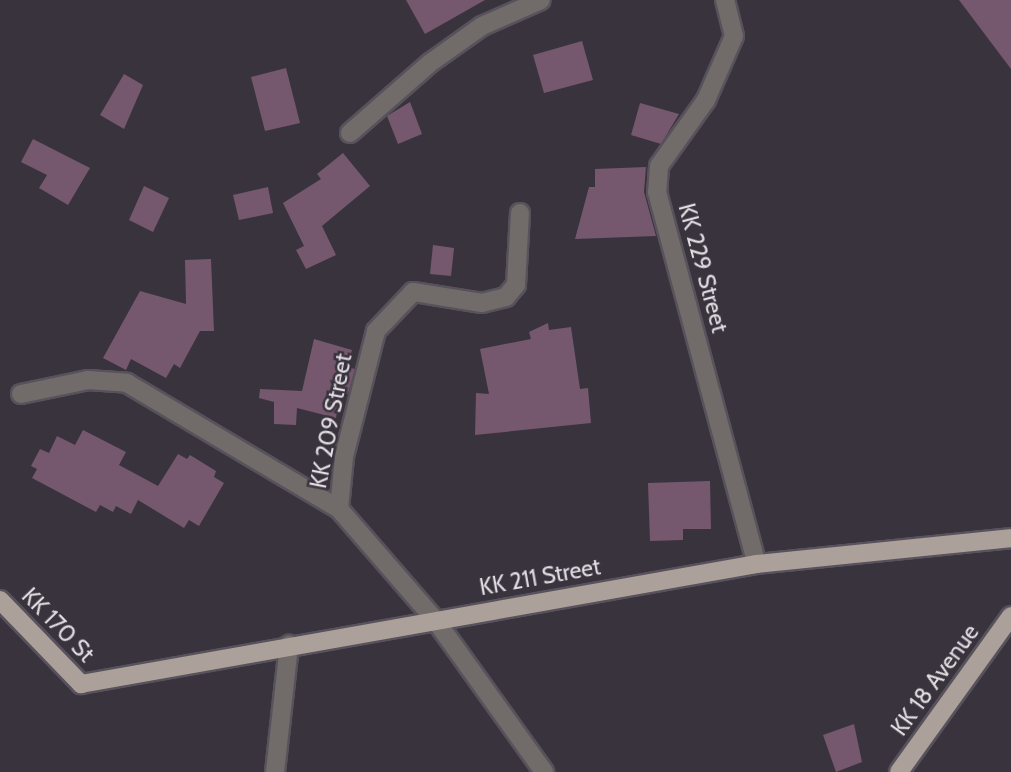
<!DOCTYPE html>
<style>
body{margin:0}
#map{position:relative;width:1011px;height:772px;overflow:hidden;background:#39333d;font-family:Cabin,sans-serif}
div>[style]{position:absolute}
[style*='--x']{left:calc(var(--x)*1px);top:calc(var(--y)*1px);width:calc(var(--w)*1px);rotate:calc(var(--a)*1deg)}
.building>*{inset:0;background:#75586d}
.roads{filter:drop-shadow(2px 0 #57525b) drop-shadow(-2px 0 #57525b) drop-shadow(0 2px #57525b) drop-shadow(0 -2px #57525b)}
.minor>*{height:18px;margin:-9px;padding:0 9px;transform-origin:9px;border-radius:9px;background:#716b69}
.major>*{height:18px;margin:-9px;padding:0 9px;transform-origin:9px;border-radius:9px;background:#aca09a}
span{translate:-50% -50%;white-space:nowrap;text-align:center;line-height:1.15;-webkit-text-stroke:5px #39333d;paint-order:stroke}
.street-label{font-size:23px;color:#e1dde3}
</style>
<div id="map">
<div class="building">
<i style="clip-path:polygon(406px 0,485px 0,425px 34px)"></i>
<i style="clip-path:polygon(959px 0,1011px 0,1011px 69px)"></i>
<i style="clip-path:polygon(582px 41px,593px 80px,544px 93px,533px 55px)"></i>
<i style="clip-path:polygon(286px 68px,300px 123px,265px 131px,251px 77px)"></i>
<i style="clip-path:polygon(124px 74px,143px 85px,124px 129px,100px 115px)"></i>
<i style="clip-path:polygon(410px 102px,422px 134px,398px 144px,387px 116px)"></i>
<i style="clip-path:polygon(640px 103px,679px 114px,661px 144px,631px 135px)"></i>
<i style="clip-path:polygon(33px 139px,90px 168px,68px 205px,39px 188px,47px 175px,21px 162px)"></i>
<i style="clip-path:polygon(343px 153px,370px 186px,322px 226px,336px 255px,306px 269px,296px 250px,304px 246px,283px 203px,321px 179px,317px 174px)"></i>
<i style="clip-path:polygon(646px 167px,644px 192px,656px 236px,575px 239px,589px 187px,595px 187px,595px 169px)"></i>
<i style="clip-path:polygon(144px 186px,169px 198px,153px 232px,129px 220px)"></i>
<i style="clip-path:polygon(268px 187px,273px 213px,239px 220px,233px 195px)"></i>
<i style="clip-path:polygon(433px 245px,454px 248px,451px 276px,430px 274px)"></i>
<i style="clip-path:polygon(211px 259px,214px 331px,200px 331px,180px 368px,174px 364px,166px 378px,131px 359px,126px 370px,103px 358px,140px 291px,186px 304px,185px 260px)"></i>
<i style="clip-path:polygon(548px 323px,549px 330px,571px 327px,580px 389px,588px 388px,591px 423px,475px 435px,476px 393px,489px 394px,480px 349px,531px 339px,529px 332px)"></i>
<i style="clip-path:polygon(314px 339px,352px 350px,347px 367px,355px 369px,348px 394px,340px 392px,336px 418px,297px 408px,296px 425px,274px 424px,274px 402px,259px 398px,260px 389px,302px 391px)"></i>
<i style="clip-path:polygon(83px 430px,126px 452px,119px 465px,158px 486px,178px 454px,187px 459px,190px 455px,216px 471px,214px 477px,224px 483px,199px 526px,189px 520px,184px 528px,138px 500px,131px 514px,116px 506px,113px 512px,100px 505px,96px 512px,32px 478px,37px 469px,31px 466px,40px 449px,49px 453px,57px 436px,75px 445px)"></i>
<i style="clip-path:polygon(710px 481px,711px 529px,683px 529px,683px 540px,650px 541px,648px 483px)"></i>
<i style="clip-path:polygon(854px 724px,862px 762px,836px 772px,823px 735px)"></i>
</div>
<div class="roads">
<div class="minor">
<i style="--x:725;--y:0;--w:37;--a:76"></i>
<i style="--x:734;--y:36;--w:70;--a:113.6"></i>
<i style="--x:706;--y:100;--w:81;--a:125.5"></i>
<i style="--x:659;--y:166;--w:26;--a:94"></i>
<i style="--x:657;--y:192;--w:385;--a:75"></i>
<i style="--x:350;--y:133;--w:106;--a:-41.2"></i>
<i style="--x:430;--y:63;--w:64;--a:-35.4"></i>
<i style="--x:482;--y:26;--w:64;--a:-23.8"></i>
<i style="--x:520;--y:213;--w:72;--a:93.2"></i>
<i style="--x:516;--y:285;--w:16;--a:130"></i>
<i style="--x:506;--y:297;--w:25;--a:166"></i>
<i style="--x:482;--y:303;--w:70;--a:-170.9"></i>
<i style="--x:413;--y:292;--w:54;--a:133.5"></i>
<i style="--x:376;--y:331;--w:130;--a:104.3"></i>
<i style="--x:344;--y:457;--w:52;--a:95.5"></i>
<i style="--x:339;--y:509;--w:148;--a:49.1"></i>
<i style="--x:436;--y:621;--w:186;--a:54.4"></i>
<i style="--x:21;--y:394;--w:68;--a:-11.8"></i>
<i style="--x:88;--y:380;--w:39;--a:4"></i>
<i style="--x:127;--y:383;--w:247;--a:30.7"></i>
<i style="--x:275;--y:772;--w:128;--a:-83.7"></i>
</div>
<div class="major">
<i style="--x:0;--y:600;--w:117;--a:46"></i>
<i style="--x:81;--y:684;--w:687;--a:-10.07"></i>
<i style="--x:757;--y:564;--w:255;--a:-5.8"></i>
<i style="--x:899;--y:772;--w:192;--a:-54.3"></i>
</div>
</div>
<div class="street-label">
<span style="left:703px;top:268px;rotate:75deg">KK 229 Street</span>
<span style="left:331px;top:421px;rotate:-79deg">KK 209 Street</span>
<span style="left:540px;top:577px;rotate:-10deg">KK 211 Street</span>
<span style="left:58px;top:625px;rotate:46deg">KK 170 St</span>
<span style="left:935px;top:680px;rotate:-54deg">KK 18 Avenue</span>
</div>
</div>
